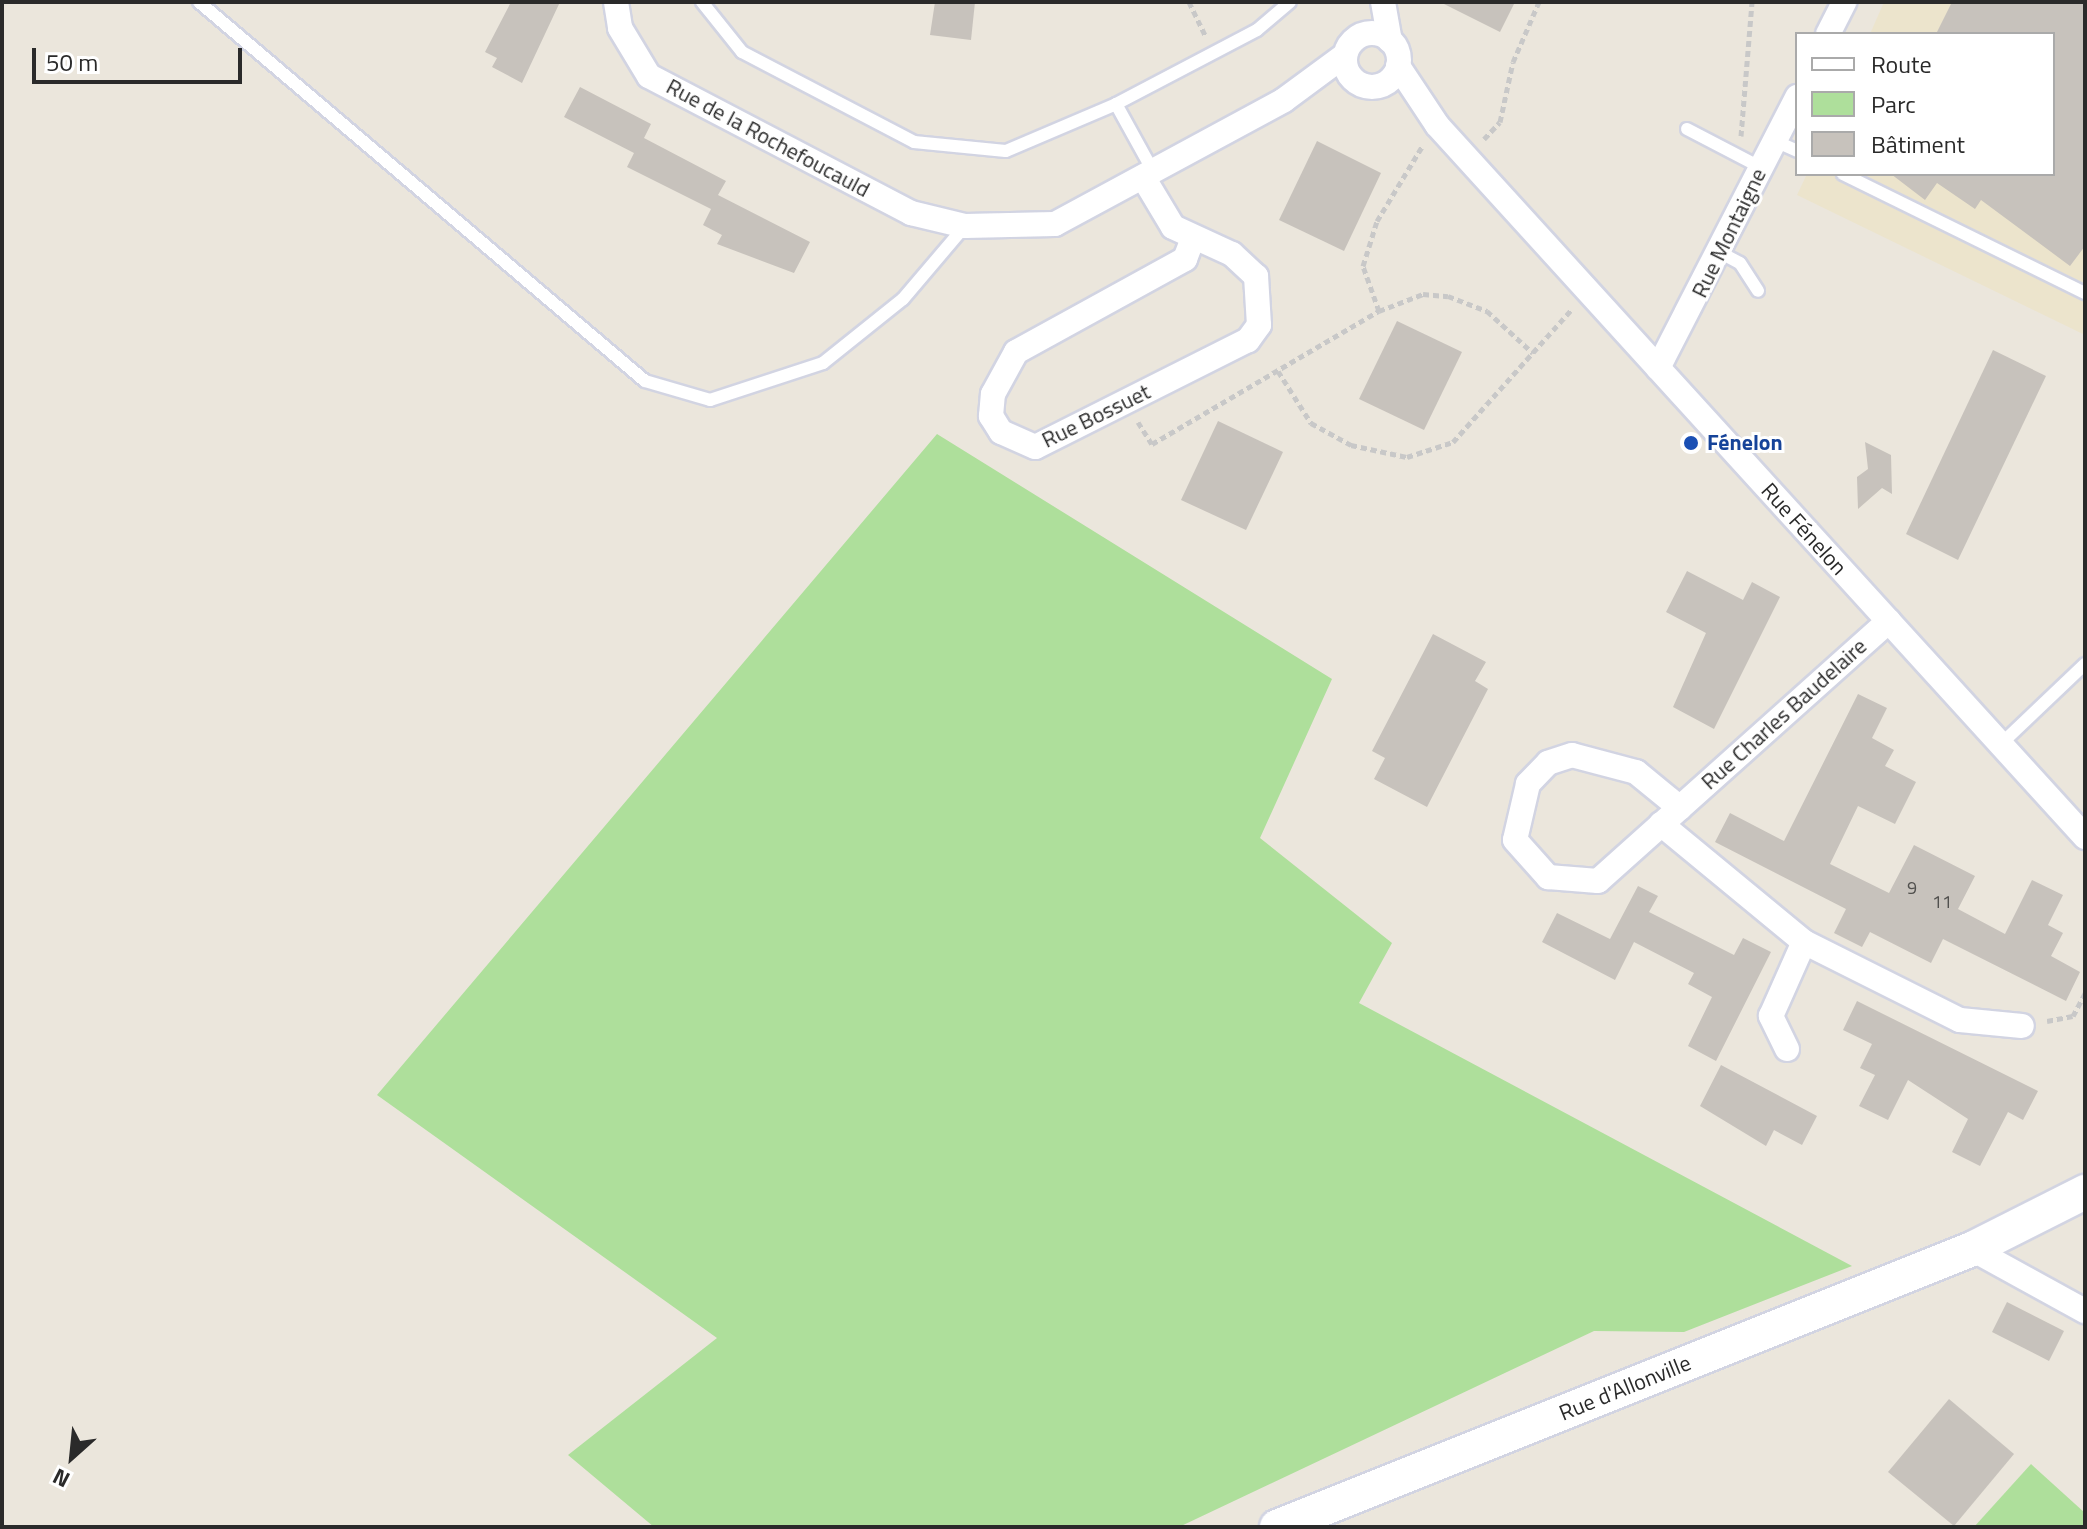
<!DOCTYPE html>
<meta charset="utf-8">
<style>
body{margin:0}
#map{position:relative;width:2087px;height:1529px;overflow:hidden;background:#ebe6dc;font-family:"Titillium Web",sans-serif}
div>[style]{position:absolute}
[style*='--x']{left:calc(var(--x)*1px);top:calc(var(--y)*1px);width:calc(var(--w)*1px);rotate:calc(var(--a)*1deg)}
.education>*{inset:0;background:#ece4cc}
.green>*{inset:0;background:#aedf9b}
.building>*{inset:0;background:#c7c2bc}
.path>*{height:5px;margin-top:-2.5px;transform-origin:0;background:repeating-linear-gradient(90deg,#c8c8c8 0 6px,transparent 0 10px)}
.roads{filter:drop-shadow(2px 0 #d2d4e2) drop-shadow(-2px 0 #d2d4e2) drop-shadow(0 2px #d2d4e2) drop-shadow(0 -2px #d2d4e2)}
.lane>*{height:12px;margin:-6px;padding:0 6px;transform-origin:6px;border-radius:6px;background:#fff}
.street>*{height:24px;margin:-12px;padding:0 12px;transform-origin:12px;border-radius:12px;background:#fff}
.street>.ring{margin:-12px;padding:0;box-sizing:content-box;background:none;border:24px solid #fff;border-radius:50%}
.secondary>*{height:34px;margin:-17px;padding:0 17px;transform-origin:17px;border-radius:17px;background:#fff}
.dots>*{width:22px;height:22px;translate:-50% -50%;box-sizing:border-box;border:4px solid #fff;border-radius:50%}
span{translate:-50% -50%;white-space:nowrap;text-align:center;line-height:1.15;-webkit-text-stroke:6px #fff;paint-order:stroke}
.number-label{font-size:18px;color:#51504e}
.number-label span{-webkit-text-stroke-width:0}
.street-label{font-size:22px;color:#2a2a2a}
.transit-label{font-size:22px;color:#164399;font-weight:700}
.left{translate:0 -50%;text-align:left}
.frame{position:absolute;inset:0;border:4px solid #2a2a2a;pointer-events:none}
.legend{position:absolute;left:1795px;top:32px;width:260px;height:144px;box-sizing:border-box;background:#fff;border:2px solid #aaa;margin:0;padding:10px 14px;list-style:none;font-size:24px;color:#2a2a2a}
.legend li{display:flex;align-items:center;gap:16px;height:40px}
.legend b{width:40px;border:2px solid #aaa}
.north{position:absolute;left:32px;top:1417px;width:80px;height:80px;-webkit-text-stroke:6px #fff;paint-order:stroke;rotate:207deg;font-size:22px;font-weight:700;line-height:32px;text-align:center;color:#2a2a2a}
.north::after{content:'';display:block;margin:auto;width:28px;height:36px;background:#2a2a2a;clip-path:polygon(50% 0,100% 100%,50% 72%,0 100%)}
.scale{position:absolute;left:32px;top:48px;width:210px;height:36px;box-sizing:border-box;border:4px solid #2a2a2a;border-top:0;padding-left:10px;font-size:24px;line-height:28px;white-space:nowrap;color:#2a2a2a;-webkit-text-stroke:6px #fff;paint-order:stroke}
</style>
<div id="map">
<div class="education">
<i style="clip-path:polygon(1884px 2px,2085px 2px,2085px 335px,1797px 195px,1807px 174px,2053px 174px,2053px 34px,1870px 34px)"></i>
</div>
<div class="green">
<i style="clip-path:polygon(937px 434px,1332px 679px,1260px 838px,1392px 943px,1359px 1003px,1852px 1266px,1684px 1332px,1594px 1331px,1179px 1527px,654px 1527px,568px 1455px,717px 1338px,377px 1095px)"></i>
<i style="clip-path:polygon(2031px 1464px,2085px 1513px,2085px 1527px,1974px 1527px)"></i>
</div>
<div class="building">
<i style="clip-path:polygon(511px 2px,560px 2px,522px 83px,492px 67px,497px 58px,485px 52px)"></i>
<i style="clip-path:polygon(935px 2px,975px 2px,971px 40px,930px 35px)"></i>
<i style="clip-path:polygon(1440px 2px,1515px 2px,1500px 32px)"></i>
<i style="clip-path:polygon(1952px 2px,2085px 2px,2085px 246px,2070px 266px,1981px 200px,1975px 209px,1937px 183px,1925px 200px,1891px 174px,2053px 174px,2053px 34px,1936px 34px)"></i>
<i style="clip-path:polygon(580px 87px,651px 124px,644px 138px,726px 181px,718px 195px,810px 242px,794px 273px,717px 244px,722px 235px,703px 225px,711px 209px,627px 167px,634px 153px,564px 117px)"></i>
<i style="clip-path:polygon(1317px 141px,1381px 173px,1344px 251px,1279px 220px)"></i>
<i style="clip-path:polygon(1397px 321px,1462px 352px,1424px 430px,1359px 399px)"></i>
<i style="clip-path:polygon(1993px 350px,2046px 376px,1958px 560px,1906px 534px)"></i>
<i style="clip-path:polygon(1218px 421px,1283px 452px,1246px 530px,1181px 500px)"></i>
<i style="clip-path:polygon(1865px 442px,1891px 455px,1892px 494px,1882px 488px,1858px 509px,1857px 477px,1868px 469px)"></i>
<i style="clip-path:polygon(1687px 571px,1743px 600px,1752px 582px,1780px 597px,1714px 729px,1673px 707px,1706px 633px,1666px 612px)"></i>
<i style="clip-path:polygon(1433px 634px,1486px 662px,1475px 681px,1488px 689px,1427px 807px,1374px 779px,1385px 758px,1372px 751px)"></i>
<i style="clip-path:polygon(1858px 694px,1887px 708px,1872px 738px,1894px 750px,1885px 766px,1916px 782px,1895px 824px,1858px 806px,1830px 864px,1889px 893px,1914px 845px,1975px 876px,1958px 909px,2005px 934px,2032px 880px,2063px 895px,2048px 925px,2063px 933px,2051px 956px,2080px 972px,2066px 1001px,1943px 939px,1931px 963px,1870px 932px,1862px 947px,1834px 933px,1846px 909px,1715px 842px,1730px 813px,1784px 841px)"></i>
<i style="clip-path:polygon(1638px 886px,1658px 896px,1649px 912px,1734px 955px,1743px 938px,1771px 952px,1716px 1061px,1688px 1046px,1712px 997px,1688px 984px,1694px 973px,1634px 942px,1615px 980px,1542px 942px,1557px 913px,1610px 939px)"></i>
<i style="clip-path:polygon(1857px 1001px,2038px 1091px,2023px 1120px,2008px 1112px,1980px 1166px,1952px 1152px,1968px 1119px,1908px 1080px,1888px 1120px,1859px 1106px,1875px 1075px,1860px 1068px,1872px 1044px,1843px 1030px)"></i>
<i style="clip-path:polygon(1721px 1065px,1817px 1116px,1802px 1145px,1774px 1130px,1766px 1146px,1700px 1106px)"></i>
<i style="clip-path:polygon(2007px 1302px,2064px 1331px,2049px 1361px,1992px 1332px)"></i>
<i style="clip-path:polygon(1949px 1399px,2014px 1454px,1954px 1526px,1888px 1472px)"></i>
</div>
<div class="path">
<i style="--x:1189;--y:2;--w:39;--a:64"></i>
<i style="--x:1741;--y:136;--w:134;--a:-85.3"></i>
<i style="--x:1484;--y:139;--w:23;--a:-47"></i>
<i style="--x:1500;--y:122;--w:61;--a:-77.8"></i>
<i style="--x:1513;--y:62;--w:65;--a:-66.6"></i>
<i style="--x:1379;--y:311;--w:47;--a:-21.1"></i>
<i style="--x:1423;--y:294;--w:25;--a:5"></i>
<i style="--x:1448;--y:296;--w:42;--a:21"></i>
<i style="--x:1487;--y:311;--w:62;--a:42.4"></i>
<i style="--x:1278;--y:371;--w:62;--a:57.6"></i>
<i style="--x:1311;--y:423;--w:46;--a:28.8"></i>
<i style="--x:1351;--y:445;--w:57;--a:12.1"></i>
<i style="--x:1407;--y:457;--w:48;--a:-18.1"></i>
<i style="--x:1453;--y:442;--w:177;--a:-48.2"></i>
<i style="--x:1138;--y:422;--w:26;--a:58"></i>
<i style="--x:1152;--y:444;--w:263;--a:-30.4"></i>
<i style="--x:1379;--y:311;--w:48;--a:-109.6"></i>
<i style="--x:1363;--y:266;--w:47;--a:-72.7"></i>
<i style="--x:1377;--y:221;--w:89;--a:-58.8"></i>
<i style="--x:2047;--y:1021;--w:26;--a:-11"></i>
<i style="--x:2073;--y:1016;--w:26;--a:-62"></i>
</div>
<div class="roads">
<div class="lane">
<i style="--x:199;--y:2;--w:585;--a:40.36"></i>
<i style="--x:645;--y:381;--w:68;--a:16.3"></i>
<i style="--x:710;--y:400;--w:119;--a:-18.1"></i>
<i style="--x:823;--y:363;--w:102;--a:-38.7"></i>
<i style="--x:903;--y:299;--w:96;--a:-49.7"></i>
<i style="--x:702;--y:2;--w:64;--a:51.3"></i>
<i style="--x:742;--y:52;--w:194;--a:27.6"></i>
<i style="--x:914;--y:142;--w:92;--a:5.6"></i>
<i style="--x:1006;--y:151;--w:120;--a:-23.1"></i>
<i style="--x:1116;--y:104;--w:159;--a:-27.7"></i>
<i style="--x:1257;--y:30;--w:43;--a:-40.3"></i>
<i style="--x:1116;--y:104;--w:77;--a:61.1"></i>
<i style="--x:1687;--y:129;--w:85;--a:27.5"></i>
<i style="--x:1775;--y:141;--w:24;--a:24"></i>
<i style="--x:1843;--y:174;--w:270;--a:26.2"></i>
<i style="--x:1721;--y:253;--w:21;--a:28"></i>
<i style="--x:1740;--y:263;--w:33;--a:57"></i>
<i style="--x:2001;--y:744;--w:116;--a:-43.6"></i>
</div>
<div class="street">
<i style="--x:616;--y:2;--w:26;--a:81"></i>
<i style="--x:620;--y:28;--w:56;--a:58.9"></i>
<i style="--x:649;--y:76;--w:296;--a:27.6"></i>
<i style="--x:911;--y:213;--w:56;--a:13.5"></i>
<i style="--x:965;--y:226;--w:90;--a:-1.3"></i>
<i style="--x:1055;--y:224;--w:260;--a:-28.4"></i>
<i style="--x:1284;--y:100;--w:76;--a:-36.4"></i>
<i style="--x:1383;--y:2;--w:39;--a:80"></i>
<i class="ring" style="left:1345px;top:33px;width:30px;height:30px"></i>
<i style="--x:1828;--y:34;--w:36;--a:-63"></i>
<i style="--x:1398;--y:66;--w:71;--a:56.5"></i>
<i style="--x:1437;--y:125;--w:963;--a:47.69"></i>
<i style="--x:1143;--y:177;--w:58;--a:59"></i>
<i style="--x:1173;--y:227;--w:65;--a:24.6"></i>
<i style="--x:1232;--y:254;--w:33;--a:43"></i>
<i style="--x:1256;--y:276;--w:49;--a:86.5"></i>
<i style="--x:1259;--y:325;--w:19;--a:126"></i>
<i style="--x:1248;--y:340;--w:238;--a:153.3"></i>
<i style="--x:1035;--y:447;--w:37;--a:-156"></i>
<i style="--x:1001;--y:432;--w:19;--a:-122"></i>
<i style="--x:991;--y:416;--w:22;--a:-85"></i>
<i style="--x:993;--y:394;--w:48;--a:-61.3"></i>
<i style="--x:1016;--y:352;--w:193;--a:-28.8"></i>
<i style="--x:1185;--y:259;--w:19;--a:-69"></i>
<i style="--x:1658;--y:368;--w:305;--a:-62.8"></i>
<i style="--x:1680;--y:808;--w:57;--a:-140.7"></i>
<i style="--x:1636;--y:772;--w:66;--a:-165.1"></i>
<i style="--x:1572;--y:755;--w:25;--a:162"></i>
<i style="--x:1548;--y:763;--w:29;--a:134"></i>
<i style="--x:1528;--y:784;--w:57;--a:103.1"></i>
<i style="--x:1515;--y:840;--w:50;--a:48.3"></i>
<i style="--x:1548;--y:877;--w:50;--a:4.6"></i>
<i style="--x:1598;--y:881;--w:390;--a:-41.8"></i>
<i style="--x:1661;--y:824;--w:185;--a:39.5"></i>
<i style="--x:1804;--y:942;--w:174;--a:26.6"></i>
<i style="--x:1960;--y:1020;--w:62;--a:5.5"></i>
<i style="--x:1787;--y:1049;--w:37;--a:-116"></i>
<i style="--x:1771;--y:1016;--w:81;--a:-66"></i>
<i style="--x:1972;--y:1249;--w:129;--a:28.8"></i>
</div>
<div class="secondary">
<i style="--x:1277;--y:1527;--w:749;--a:-21.8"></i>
<i style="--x:1972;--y:1249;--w:127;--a:-26.8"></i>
</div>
</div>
<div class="dots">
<i style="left:1691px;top:443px;background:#1a4fb4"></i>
</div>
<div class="number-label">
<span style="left:1912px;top:888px">9</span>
<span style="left:1942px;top:902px">11</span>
</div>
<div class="street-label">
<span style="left:768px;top:138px;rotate:28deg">Rue de la Rochefoucauld</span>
<span style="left:1729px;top:233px;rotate:-64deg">Rue Montaigne</span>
<span style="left:1096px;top:416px;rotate:-26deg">Rue Bossuet</span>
<span style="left:1804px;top:529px;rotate:48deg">Rue Fénelon</span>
<span style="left:1784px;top:714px;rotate:-42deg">Rue Charles Baudelaire</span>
<span style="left:1625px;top:1388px;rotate:-22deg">Rue d'Allonville</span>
</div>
<div class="transit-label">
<span class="left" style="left:1707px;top:443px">Fénelon</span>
</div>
<div class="frame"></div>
<ul class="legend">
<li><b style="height:10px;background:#fff"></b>Route</li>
<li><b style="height:22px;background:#aedf9b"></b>Parc</li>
<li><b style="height:22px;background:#c7c2bc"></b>Bâtiment</li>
</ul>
<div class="north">N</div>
<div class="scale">50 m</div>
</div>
